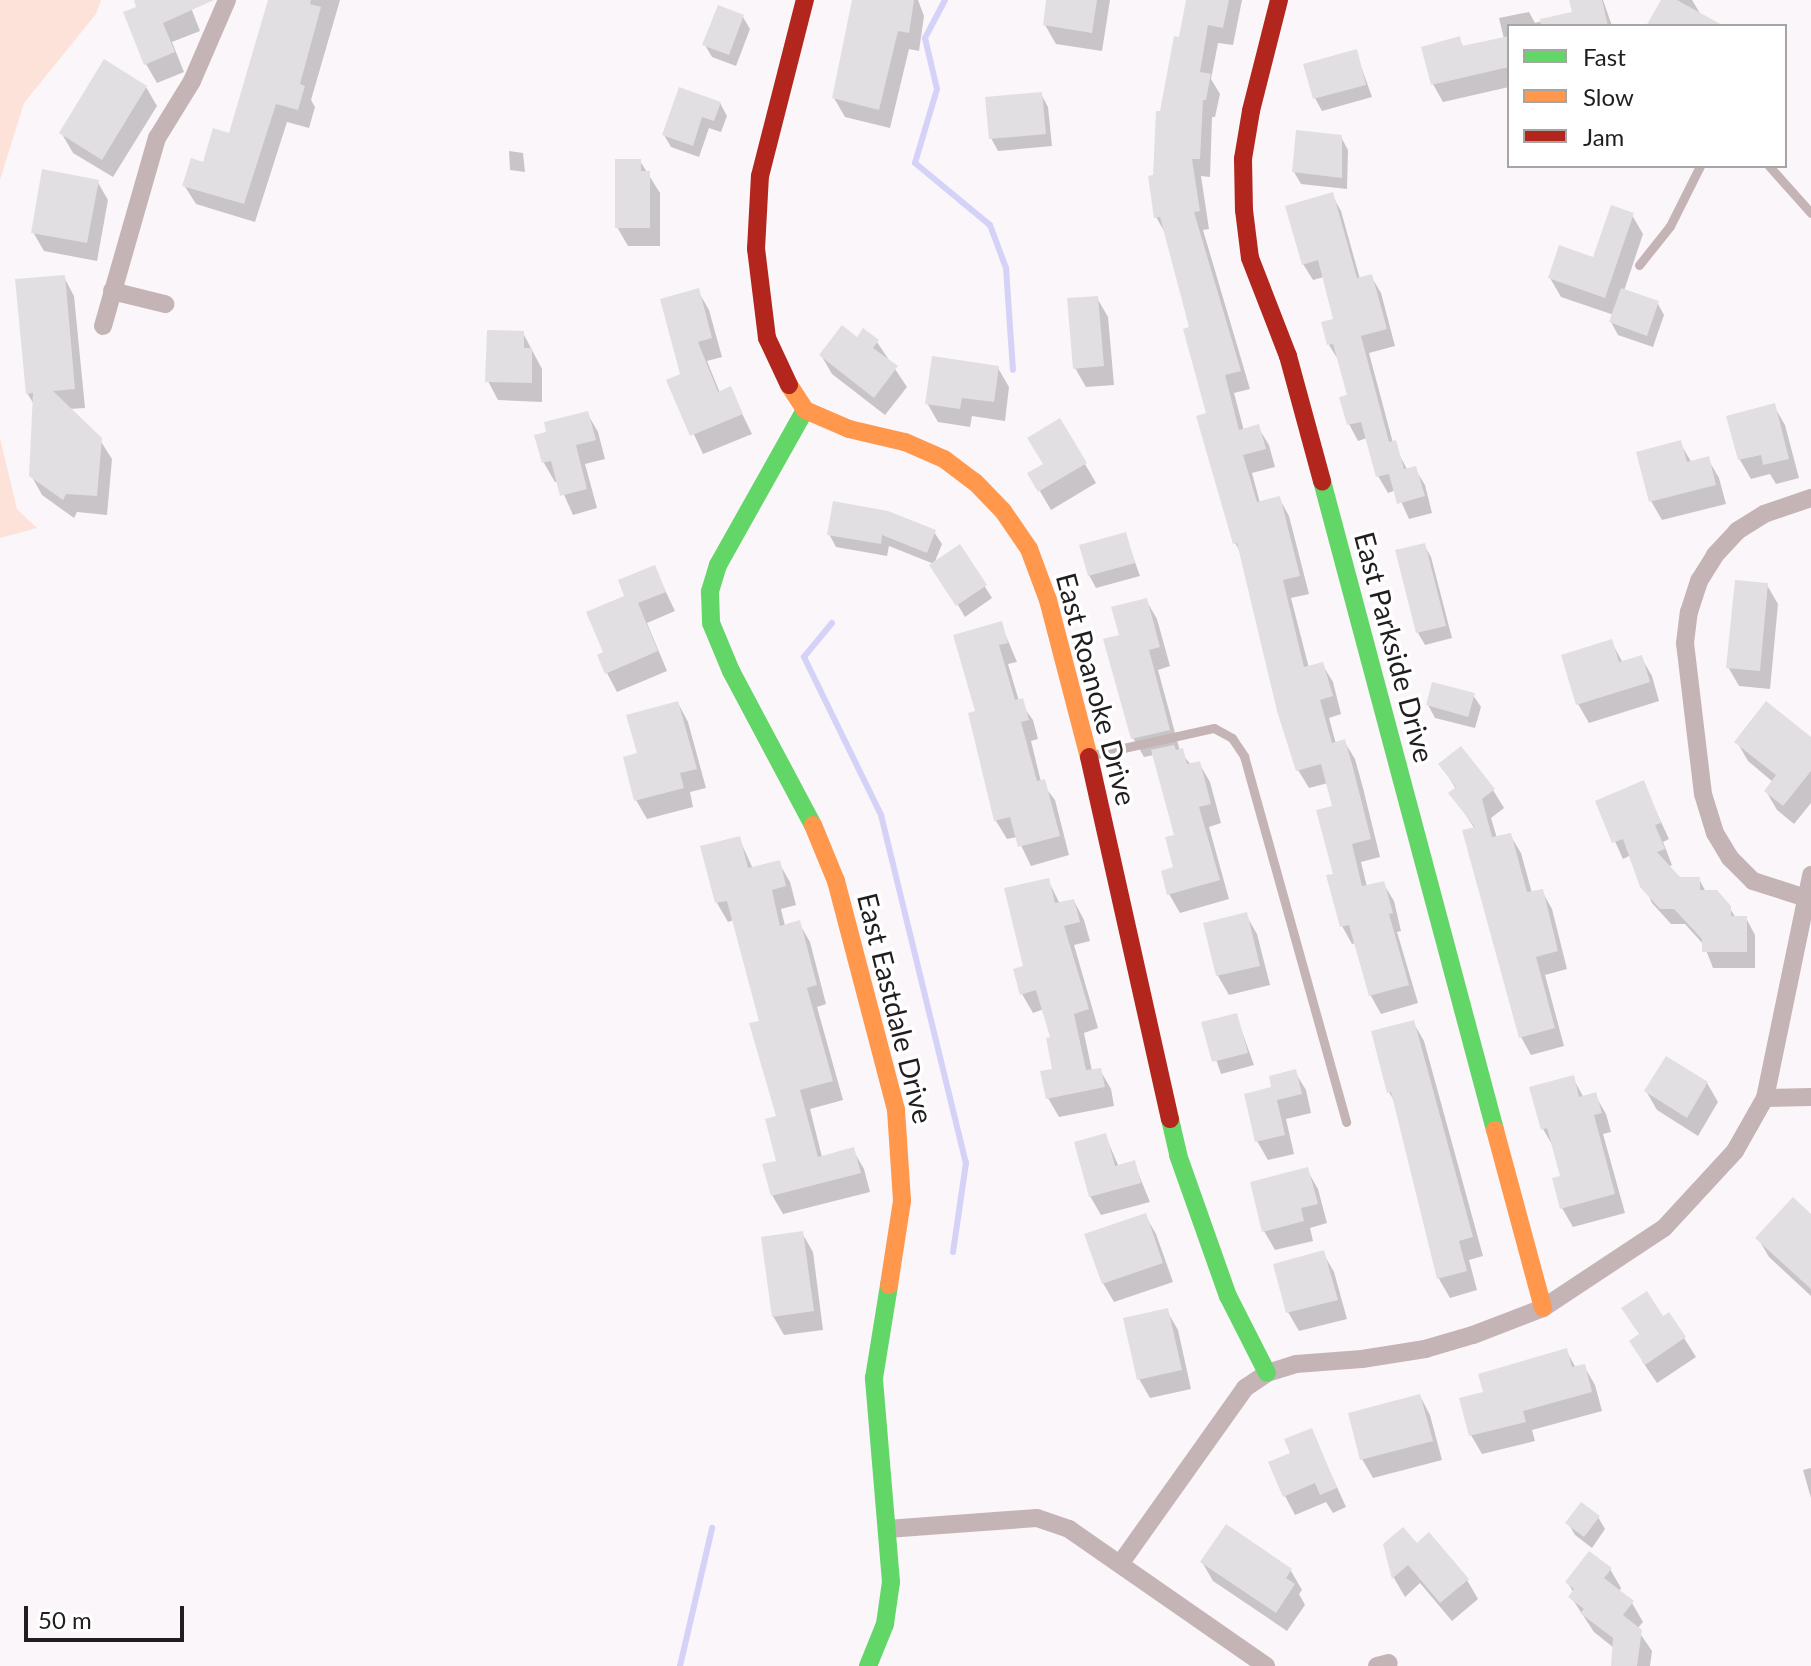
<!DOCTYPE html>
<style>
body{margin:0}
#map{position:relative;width:1811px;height:1666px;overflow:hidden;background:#fbf6f9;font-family:Lato,sans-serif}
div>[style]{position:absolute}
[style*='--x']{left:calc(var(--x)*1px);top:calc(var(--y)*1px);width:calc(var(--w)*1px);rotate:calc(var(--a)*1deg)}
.green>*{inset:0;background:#fde2da}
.shadow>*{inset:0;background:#0003}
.stream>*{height:6px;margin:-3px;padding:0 3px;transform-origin:3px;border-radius:3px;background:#d5d2f7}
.building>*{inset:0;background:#e2dfe2}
.lane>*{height:9px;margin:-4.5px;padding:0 4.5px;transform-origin:4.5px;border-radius:4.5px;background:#c5b4b6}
.street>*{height:18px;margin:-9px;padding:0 9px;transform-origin:9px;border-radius:9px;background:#c5b4b6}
.fast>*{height:18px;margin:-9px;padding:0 9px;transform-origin:9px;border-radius:9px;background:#63d668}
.slow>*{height:18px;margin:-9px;padding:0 9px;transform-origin:9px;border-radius:9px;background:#ff974d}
.jam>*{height:18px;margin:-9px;padding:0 9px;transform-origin:9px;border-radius:9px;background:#b3261e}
span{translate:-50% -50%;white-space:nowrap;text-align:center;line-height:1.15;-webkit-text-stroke:7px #fff;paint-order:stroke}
.street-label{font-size:28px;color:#211e20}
.legend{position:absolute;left:1507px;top:24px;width:280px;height:144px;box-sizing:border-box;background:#fff;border:2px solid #a6a5a6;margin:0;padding:10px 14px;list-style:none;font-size:24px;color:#211e20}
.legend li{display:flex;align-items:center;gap:16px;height:40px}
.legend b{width:40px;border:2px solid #a6a5a6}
.scale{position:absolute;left:24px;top:1606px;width:160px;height:36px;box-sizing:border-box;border:4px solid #211e20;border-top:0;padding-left:10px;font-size:24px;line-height:28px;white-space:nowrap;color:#211e20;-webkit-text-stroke:6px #fff;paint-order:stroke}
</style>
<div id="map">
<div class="green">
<i style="clip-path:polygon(0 0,101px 0,96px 14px,24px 103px,0 180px)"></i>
<i style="clip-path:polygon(0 438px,17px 509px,37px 528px,0 538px)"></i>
</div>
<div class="shadow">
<i style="clip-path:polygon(136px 0,188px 0,200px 31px,172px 42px,184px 72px,157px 83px,146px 64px)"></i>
<i style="clip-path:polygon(270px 0,340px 0,311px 100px,315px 107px,309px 128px,287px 122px,255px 222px,196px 204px,184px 185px,230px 135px)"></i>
<i style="clip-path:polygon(853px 0,918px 0,924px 16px,919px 51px,909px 49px,890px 128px,845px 117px,834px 98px)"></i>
<i style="clip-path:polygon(1048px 0,1110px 0,1102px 51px,1056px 44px,1045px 25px)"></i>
<i style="clip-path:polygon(1188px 0,1242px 0,1233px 45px,1218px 43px,1211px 79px,1220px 94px,1215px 117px,1212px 117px,1210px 177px,1201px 176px,1209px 229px,1203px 230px,1250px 389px,1234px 393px,1244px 431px,1258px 427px,1269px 445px,1275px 467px,1252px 473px,1260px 503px,1279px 498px,1289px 516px,1309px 594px,1291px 598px,1309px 668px,1322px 664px,1333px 682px,1341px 714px,1329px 718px,1336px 744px,1344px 741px,1355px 759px,1363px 788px,1380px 857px,1361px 862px,1367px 887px,1383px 883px,1394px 901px,1401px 931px,1397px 932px,1418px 1003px,1381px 1014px,1371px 996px,1356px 943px,1352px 944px,1342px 926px,1335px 875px,1335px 807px,1328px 783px,1309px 788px,1298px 770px,1266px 661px,1242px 555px,1235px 543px,1192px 328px,1167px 236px,1156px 217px,1155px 177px,1162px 113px)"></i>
<i style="clip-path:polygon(1571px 0,1603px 0,1612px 26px,1509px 26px,1509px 87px,1443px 102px,1433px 84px,1459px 39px,1464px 48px,1504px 39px,1499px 18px,1529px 12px,1535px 23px,1574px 13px)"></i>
<i style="clip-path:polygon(1663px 0,1692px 0,1701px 15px,1717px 26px,1649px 26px)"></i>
<i style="clip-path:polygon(743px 17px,750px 29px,736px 66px,712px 57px,705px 45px)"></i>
<i style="clip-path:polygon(1356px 52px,1372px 97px,1322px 111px,1315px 98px)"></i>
<i style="clip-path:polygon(146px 87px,157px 106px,113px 177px,73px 153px,62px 134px)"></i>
<i style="clip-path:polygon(1041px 94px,1048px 107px,1052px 146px,998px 151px,991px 138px)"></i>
<i style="clip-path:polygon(720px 103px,727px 116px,721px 132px,709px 128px,699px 157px,671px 147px,664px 135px)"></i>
<i style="clip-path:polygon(1341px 137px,1348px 150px,1347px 189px,1301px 184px,1294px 172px)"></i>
<i style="clip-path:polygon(509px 151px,523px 153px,525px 172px,510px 170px)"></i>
<i style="clip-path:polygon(640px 161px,660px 193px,660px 246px,628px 246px,617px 227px)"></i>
<i style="clip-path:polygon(97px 181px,108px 200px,97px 261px,44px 251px,33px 232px)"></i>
<i style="clip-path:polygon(1332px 195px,1341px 211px,1360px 279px,1371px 276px,1381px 293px,1395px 346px,1369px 353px,1393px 443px,1408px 471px,1415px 469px,1425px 485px,1432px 513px,1409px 519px,1396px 490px,1388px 493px,1378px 476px,1367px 438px,1358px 441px,1349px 424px,1349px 396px,1339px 361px,1329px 345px,1336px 320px,1324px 277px,1313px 280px,1303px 264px)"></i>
<i style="clip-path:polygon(1632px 215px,1643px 234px,1624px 291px,1657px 302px,1664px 315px,1653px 347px,1618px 335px,1611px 322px,1614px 315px,1561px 297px,1550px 278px,1595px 259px)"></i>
<i style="clip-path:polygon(64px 277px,74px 296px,85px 408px,69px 409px,100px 440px,112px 459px,107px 515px,77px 512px,74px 518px,42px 495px,31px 475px,35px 406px,27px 393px)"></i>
<i style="clip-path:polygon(698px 291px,709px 310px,722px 357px,707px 361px,720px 393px,730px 389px,752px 434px,703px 454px,669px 381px,682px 376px)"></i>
<i style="clip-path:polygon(1097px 298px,1108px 317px,1114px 385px,1086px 387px,1075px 368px)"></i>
<i style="clip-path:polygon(523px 333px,542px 369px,542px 402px,498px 400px,488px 381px)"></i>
<i style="clip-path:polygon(857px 340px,877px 342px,907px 387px,885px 415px,832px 374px,821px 355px)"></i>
<i style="clip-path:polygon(998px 368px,1009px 387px,1005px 421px,972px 416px,970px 427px,938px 422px,927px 403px)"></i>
<i style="clip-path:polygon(1774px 406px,1785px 425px,1799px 478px,1776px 484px,1770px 474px,1751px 479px,1740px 460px,1729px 417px)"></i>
<i style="clip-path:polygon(587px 413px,598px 432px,605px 459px,585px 464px,597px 508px,573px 515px,558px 481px,555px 482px,544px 463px,537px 436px)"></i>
<i style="clip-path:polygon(1060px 421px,1096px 483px,1051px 510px,1030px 474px,1045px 465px)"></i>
<i style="clip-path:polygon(1680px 443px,1692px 463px,1708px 459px,1719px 478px,1726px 504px,1662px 520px,1651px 501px)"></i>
<i style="clip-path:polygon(934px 532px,942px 544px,934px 564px,960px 547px,992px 598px,965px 617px,934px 564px,889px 546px,887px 556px,836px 547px,829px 534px)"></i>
<i style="clip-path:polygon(1125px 534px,1140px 576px,1096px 588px,1089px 575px)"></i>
<i style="clip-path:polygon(1424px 545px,1431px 557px,1452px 638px,1425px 645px,1418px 633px,1397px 552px)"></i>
<i style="clip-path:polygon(654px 567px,675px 611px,647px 623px,667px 671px,617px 692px,607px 673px,606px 653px,627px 597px)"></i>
<i style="clip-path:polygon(1767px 585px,1778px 604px,1770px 689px,1739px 686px,1728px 667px)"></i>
<i style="clip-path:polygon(1146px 600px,1157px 619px,1170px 666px,1158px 670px,1180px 751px,1191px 765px,1199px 763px,1210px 782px,1221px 823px,1209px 827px,1229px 899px,1180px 913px,1169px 894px,1176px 869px,1176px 836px,1154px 755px,1144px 757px,1133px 738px,1121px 636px)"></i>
<i style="clip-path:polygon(1001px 624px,1017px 662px,1008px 664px,1019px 701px,1033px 720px,1038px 739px,1031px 741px,1041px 782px,1055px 800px,1069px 855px,1031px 866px,1017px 837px,1007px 839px,996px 821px,971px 714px,978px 713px)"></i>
<i style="clip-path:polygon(1611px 641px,1623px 663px,1641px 657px,1652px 676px,1659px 701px,1589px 723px,1578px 704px)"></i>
<i style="clip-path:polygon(1473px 695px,1481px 707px,1475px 728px,1435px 718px,1428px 705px)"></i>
<i style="clip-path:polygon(678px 703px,688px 722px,706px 788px,690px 792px,693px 807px,647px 819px,636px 800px,639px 754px)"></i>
<i style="clip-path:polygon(1811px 740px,1811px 803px,1794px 824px,1777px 810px,1766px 791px,1773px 782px,1748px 761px,1737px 742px)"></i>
<i style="clip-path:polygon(1441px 765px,1493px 790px,1504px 808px,1491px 818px,1497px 838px,1510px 835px,1521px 853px,1532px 893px,1542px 891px,1552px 909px,1567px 969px,1545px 975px,1564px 1046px,1531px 1055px,1521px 1037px,1464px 832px,1475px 829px,1451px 793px,1456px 789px)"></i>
<i style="clip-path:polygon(1643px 783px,1669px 839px,1663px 842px,1672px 865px,1668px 867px,1679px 879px,1699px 879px,1706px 892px,1729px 907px,1736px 918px,1746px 918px,1755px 935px,1755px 968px,1713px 968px,1704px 945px,1685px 924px,1671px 924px,1652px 903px,1631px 855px,1623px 859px,1597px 802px)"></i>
<i style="clip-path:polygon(739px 838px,753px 869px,779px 863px,790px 882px,796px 905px,781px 909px,785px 926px,799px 923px,810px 942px,826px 1004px,817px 1007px,843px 1100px,810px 1109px,822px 1157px,853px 1150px,864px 1169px,870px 1192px,783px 1214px,772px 1195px,778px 1162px,778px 1117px,761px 1022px,734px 920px,728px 922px,717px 903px)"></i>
<i style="clip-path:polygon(1048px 880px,1060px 904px,1074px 901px,1084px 920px,1090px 941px,1074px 945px,1098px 1028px,1084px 1033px,1092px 1071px,1100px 1070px,1111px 1089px,1114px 1106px,1059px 1117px,1048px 1098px,1055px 1070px,1053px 1039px,1044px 1009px,1033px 1013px,1022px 994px,1025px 968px)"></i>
<i style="clip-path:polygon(1246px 915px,1257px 934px,1270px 985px,1229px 995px,1218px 976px,1206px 924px)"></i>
<i style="clip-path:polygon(1236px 1015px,1254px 1065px,1221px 1074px,1204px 1024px)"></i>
<i style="clip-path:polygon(1413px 1022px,1424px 1041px,1483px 1256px,1469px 1260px,1477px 1290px,1450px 1298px,1439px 1279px,1397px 1106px,1389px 1092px)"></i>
<i style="clip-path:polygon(1295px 1072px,1306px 1090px,1311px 1113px,1286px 1119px,1294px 1154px,1268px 1160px,1257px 1141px,1274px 1089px)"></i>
<i style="clip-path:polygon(1573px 1078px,1584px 1098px,1595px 1095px,1606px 1114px,1611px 1132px,1603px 1134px,1625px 1213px,1573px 1227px,1562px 1208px,1554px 1179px,1562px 1177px,1554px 1148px,1543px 1129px)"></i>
<i style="clip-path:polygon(1707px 1083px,1718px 1102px,1698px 1136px,1657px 1110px,1646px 1091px)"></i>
<i style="clip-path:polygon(1105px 1135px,1119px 1167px,1134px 1163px,1150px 1202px,1101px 1215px,1090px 1196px)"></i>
<i style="clip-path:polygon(1307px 1170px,1318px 1189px,1327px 1223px,1310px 1228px,1313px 1241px,1275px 1250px,1264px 1231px)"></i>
<i style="clip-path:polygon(1145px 1215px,1156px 1234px,1173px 1282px,1114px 1302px,1103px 1283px)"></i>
<i style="clip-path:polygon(1811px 1216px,1811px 1296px,1769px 1257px,1758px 1238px)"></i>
<i style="clip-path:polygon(802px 1233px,813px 1252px,823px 1330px,784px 1335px,773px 1316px)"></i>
<i style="clip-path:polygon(1323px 1253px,1334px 1272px,1347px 1319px,1299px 1331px,1288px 1312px)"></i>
<i style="clip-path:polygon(1167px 1311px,1178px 1330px,1191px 1389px,1150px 1398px,1139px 1379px)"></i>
<i style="clip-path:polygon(1669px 1314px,1696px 1357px,1657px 1383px,1642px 1361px,1663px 1318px)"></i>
<i style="clip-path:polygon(1566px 1350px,1576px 1368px,1584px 1366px,1595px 1385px,1602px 1411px,1532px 1430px,1535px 1441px,1482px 1454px,1471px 1435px,1485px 1393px)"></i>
<i style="clip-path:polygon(1420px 1396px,1430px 1415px,1442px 1460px,1373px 1478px,1362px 1459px)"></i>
<i style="clip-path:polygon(1311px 1430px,1346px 1507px,1333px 1513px,1326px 1502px,1295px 1515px,1285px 1496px)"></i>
<i style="clip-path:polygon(1811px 1468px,1811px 1498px,1803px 1470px)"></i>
<i style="clip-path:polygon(1598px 1517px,1605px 1529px,1592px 1548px,1575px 1535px,1568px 1523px)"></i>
<i style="clip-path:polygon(1385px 1544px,1417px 1546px,1467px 1580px,1478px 1599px,1452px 1621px,1420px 1583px,1405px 1597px,1394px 1578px)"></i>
<i style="clip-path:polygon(1202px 1562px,1291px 1571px,1302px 1590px,1299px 1594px,1305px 1605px,1287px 1631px,1213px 1581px)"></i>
<i style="clip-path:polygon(1610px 1569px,1621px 1588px,1619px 1592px,1632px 1603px,1643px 1622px,1637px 1629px,1652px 1651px,1650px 1666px,1613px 1666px,1614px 1648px,1594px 1632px,1571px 1597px,1574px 1593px,1567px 1582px)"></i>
</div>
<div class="stream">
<i style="--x:945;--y:0;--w:43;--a:117.8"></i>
<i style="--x:925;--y:38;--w:52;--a:76.8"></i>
<i style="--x:937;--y:89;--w:77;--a:106.6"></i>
<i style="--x:915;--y:163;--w:97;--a:39.6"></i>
<i style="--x:990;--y:225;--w:46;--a:69.6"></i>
<i style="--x:1006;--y:268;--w:102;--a:86.1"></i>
<i style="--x:832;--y:623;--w:44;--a:129.5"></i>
<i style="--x:804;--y:657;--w:176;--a:64"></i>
<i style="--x:881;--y:815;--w:358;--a:76.3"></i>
<i style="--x:966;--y:1163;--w:90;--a:98.3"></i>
<i style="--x:680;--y:1666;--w:142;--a:-76.9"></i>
</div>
<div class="building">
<i style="clip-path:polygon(134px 0,214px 0,163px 23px,175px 52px,144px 65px,123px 12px,136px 7px)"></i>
<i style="clip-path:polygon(268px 0,311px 0,310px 4px,321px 7px,300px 84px,305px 86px,298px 110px,276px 104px,244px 204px,182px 186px,191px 158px,203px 162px,213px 128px,229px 133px)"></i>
<i style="clip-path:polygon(852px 0,914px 0,909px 33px,898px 31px,879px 110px,832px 98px)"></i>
<i style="clip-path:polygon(1046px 0,1097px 0,1092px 33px,1043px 25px)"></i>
<i style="clip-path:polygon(1186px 0,1229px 0,1223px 28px,1208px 25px,1200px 72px,1211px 74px,1206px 100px,1203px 100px,1200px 159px,1192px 159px,1200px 211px,1194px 212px,1241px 371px,1225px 375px,1239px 430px,1259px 424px,1266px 449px,1243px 455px,1257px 502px,1280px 496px,1300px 576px,1283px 580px,1304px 667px,1323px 662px,1333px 696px,1320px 700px,1332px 743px,1345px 739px,1353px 768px,1371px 839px,1352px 844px,1362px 886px,1384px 881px,1393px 913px,1389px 914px,1409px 985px,1369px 996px,1349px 925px,1340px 927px,1326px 875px,1333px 874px,1316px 810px,1332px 806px,1321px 764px,1296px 771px,1277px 711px,1237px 543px,1233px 544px,1196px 416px,1206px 413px,1183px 329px,1189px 327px,1160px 217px,1154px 218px,1148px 176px,1153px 175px,1156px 111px,1160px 111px,1174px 36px,1179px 37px)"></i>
<i style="clip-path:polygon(1569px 0,1602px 0,1608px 26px,1541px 26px,1540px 19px,1572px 12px)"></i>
<i style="clip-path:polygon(1661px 0,1677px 0,1724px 26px,1646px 26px)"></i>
<i style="clip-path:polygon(718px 5px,744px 15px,729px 55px,702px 45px)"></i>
<i style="clip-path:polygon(1460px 36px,1462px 46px,1509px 36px,1509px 67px,1431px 85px,1421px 47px)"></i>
<i style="clip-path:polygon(1357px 49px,1366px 85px,1313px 99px,1303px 64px)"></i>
<i style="clip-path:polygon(104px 59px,147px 86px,102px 160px,59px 133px)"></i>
<i style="clip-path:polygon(679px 87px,721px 102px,714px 121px,702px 117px,693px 146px,662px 135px)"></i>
<i style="clip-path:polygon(1042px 92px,1046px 134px,989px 139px,985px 97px)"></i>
<i style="clip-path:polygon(1296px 130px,1342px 135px,1342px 178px,1292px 172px)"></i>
<i style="clip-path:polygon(615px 159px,641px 159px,641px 171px,650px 171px,650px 228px,615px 228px)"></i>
<i style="clip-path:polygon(42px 169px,99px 180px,87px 243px,31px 233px)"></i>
<i style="clip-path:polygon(1333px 192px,1357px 278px,1372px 274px,1387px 329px,1361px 336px,1389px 442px,1396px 440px,1404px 469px,1416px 466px,1425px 496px,1397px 504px,1389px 474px,1376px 477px,1361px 422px,1347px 425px,1339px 397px,1347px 395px,1333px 344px,1327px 345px,1321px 322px,1333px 319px,1318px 260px,1302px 265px,1285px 206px)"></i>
<i style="clip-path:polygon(1611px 205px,1634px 213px,1605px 298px,1548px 278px,1559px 245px,1593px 257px)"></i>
<i style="clip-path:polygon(65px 275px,75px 389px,53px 391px,102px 438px,97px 496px,66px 494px,63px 500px,29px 476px,33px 393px,26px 394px,15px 279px)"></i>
<i style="clip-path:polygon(699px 288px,712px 338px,698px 342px,718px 392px,731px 386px,743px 414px,690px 436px,666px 380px,680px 374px,660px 299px)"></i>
<i style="clip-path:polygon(1621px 288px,1659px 301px,1647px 336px,1609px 322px)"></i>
<i style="clip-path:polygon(1098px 296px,1104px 366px,1073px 369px,1067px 298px)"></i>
<i style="clip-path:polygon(842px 325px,857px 337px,863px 328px,879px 340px,873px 348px,898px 366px,874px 398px,819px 355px)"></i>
<i style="clip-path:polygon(487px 330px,524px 331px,524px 348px,532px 348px,532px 383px,485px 382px)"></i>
<i style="clip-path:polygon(932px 356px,999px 366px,994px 402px,962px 398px,960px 409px,925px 404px)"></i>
<i style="clip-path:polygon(1775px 403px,1789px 459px,1763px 465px,1761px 455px,1738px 460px,1726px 416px)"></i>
<i style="clip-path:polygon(588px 411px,596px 440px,576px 445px,587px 489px,560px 496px,551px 461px,542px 463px,534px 435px,546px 432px,544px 422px)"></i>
<i style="clip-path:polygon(1060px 418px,1087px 463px,1038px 492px,1027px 473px,1043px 464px,1027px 438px)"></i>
<i style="clip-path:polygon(1681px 440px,1687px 462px,1709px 456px,1716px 485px,1649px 502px,1636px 452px)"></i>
<i style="clip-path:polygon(833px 501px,888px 511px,936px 530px,927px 553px,882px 535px,881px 544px,827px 535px)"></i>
<i style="clip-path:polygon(1126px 532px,1135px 563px,1088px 576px,1079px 545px)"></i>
<i style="clip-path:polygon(1425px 543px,1446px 626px,1416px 633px,1395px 550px)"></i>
<i style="clip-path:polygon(960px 544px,987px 585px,956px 606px,929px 565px)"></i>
<i style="clip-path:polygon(655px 565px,666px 592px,638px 603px,658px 651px,605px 674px,597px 655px,603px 652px,586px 612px,624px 596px,618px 580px)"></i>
<i style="clip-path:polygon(1735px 580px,1768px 583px,1760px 671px,1726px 668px)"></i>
<i style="clip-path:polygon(1147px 598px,1160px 647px,1149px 650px,1170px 730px,1131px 739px,1103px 639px,1119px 635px,1111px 607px)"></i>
<i style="clip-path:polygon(1002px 621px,1008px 643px,999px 645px,1015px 700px,1023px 698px,1029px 720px,1021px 722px,1037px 781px,1045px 779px,1060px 836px,1018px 847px,1010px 817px,994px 821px,968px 713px,975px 711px,953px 635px)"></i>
<i style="clip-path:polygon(1612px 639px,1619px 662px,1642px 655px,1650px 682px,1576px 705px,1561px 655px)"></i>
<i style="clip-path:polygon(1432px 682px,1475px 693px,1468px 717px,1426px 705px)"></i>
<i style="clip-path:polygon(678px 701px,697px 769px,680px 773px,684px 788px,634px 801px,623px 757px,637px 753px,626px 715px)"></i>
<i style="clip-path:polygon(1766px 701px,1811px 737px,1811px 771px,1783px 806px,1764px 791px,1776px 775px,1734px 742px)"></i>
<i style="clip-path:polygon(1174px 745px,1176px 750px,1183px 748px,1187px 764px,1200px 761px,1211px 804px,1199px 807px,1220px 880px,1167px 895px,1161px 871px,1173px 867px,1165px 837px,1174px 835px,1151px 750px)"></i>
<i style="clip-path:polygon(1461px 746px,1495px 789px,1482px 799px,1492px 837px,1511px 833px,1527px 892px,1543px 889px,1558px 951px,1536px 957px,1555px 1028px,1519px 1038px,1462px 830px,1475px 827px,1448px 793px,1456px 787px,1438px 764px)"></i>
<i style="clip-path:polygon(1644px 780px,1661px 823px,1655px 825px,1665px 849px,1657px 852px,1680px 877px,1700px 877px,1700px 890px,1717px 890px,1731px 906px,1731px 916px,1747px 916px,1747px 952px,1702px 952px,1702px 939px,1674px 909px,1660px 909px,1640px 887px,1623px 839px,1612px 843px,1595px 801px)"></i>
<i style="clip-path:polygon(740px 836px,748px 868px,780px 860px,786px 886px,772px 890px,780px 926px,800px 920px,817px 985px,807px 988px,833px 1081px,800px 1090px,818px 1157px,854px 1147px,861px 1173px,771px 1196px,762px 1164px,776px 1161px,765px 1119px,776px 1116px,749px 1023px,759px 1021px,727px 901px,715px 903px,700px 846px)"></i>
<i style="clip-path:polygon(1049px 878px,1055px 903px,1074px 899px,1080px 922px,1064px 926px,1089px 1009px,1074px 1014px,1086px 1070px,1101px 1068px,1105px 1087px,1046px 1099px,1040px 1071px,1052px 1069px,1046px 1038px,1050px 1037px,1036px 990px,1020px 995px,1013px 969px,1023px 966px,1004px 888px)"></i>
<i style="clip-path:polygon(1247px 912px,1260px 966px,1216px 976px,1203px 923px)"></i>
<i style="clip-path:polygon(1237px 1013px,1248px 1053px,1212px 1062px,1201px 1022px)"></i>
<i style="clip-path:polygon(1414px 1020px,1473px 1237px,1459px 1241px,1467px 1271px,1437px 1279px,1391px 1092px,1387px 1093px,1371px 1031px)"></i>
<i style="clip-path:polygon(1666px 1056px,1708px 1082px,1687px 1118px,1644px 1091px)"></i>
<i style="clip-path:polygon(1296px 1069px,1302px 1094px,1277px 1100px,1285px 1135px,1255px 1142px,1244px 1094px,1271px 1087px,1269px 1076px)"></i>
<i style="clip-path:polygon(1574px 1075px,1579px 1097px,1596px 1092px,1602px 1113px,1594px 1115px,1615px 1194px,1560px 1209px,1552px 1178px,1560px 1176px,1547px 1128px,1541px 1130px,1529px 1087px)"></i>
<i style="clip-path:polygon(1106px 1133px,1115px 1166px,1135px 1160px,1141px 1183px,1089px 1197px,1074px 1142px)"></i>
<i style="clip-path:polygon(1308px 1167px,1318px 1204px,1301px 1208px,1304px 1221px,1262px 1232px,1250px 1182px)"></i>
<i style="clip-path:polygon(1793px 1197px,1811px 1214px,1811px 1289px,1755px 1238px)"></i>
<i style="clip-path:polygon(1146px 1213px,1163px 1263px,1102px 1284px,1084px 1234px)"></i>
<i style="clip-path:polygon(803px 1231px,814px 1311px,772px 1317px,761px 1237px)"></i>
<i style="clip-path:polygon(1324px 1250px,1338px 1300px,1286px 1313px,1273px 1264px)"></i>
<i style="clip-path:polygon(1647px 1291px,1663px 1316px,1669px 1312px,1686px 1337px,1645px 1365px,1629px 1341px,1639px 1334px,1621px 1308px)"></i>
<i style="clip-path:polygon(1168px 1308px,1182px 1370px,1137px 1380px,1123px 1318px)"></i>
<i style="clip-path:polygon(1567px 1348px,1572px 1367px,1585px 1364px,1592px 1392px,1523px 1411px,1526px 1422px,1469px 1436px,1459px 1398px,1483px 1392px,1478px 1374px)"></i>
<i style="clip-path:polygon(1420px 1394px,1433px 1441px,1360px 1460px,1348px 1413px)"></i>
<i style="clip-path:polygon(1312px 1428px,1337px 1488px,1320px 1495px,1315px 1483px,1283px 1497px,1268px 1462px,1290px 1453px,1284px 1439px)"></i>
<i style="clip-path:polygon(1581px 1502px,1600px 1516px,1584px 1537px,1565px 1523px)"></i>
<i style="clip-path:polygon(1226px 1524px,1292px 1569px,1286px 1578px,1295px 1584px,1276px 1613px,1200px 1562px)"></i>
<i style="clip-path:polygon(1403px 1527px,1417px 1543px,1429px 1532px,1469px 1579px,1440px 1603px,1408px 1565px,1392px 1579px,1383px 1544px)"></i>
<i style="clip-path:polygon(1589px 1551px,1612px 1568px,1604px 1578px,1634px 1601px,1623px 1615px,1642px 1630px,1637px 1666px,1611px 1666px,1613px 1638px,1580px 1613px,1584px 1609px,1568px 1597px,1574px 1589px,1565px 1582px)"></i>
</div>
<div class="lane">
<i style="--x:1769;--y:166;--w:63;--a:48.2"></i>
<i style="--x:1639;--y:265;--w:50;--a:-51.5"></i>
<i style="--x:1670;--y:226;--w:67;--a:-63.4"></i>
<i style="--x:1092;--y:755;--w:125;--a:-12.5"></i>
<i style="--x:1214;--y:728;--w:21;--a:29"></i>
<i style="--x:1232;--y:738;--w:22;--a:56"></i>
<i style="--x:1244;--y:756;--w:380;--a:74.4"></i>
</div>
<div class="street">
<i style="--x:112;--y:291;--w:55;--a:13.8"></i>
<i style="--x:103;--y:326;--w:196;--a:-74"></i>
<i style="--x:157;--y:138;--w:67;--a:-58.4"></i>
<i style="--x:192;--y:81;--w:88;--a:-66.6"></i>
<i style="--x:1806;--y:898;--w:56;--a:-162.2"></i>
<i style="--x:1753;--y:881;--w:33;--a:-135"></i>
<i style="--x:1730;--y:858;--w:29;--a:-121"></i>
<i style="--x:1715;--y:833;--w:41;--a:-107.1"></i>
<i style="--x:1703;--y:794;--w:152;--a:-96.8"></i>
<i style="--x:1685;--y:643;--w:31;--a:-83"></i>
<i style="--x:1689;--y:612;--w:33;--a:-72"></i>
<i style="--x:1699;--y:581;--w:31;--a:-58"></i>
<i style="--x:1715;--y:555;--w:33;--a:-47"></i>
<i style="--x:1737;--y:531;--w:32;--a:-32"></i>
<i style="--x:1764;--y:514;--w:50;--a:-18.8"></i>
<i style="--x:1765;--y:1098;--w:46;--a:-1.2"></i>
<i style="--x:887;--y:1529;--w:150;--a:-4.2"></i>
<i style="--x:1037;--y:1518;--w:34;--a:19"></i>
<i style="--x:1069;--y:1529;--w:240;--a:34.8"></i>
<i style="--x:1120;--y:1564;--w:216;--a:-54.6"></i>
<i style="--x:1245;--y:1388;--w:27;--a:-34"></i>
<i style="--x:1267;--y:1373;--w:30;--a:-17"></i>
<i style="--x:1296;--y:1364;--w:66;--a:-4.3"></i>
<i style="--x:1362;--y:1359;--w:64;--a:-9"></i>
<i style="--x:1425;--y:1349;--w:50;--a:-16.3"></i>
<i style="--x:1473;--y:1335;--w:75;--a:-21.1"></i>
<i style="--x:1543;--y:1308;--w:145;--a:-33.5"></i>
<i style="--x:1664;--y:1228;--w:105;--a:-47.3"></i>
<i style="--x:1735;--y:1151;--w:61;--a:-60.5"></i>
<i style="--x:1765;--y:1098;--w:228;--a:-78.3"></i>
<i style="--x:1377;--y:1666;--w:12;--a:-14"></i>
</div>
<div class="fast">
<i style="--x:805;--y:410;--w:178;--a:119.3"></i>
<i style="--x:718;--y:565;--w:28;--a:107"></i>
<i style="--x:710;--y:592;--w:31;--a:88"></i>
<i style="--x:711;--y:623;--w:52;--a:67.4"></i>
<i style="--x:731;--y:671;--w:174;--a:62"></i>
<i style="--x:1322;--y:481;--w:672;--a:75.07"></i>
<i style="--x:1170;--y:1119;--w:37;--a:77"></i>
<i style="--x:1178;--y:1155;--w:150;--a:70.5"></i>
<i style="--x:1228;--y:1296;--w:86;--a:63.1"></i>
<i style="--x:868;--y:1666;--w:45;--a:-68"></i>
<i style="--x:885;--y:1624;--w:42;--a:-81.9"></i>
<i style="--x:891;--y:1582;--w:205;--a:-94.8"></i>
<i style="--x:874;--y:1378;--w:94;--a:-80.8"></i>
</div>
<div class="slow">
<i style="--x:789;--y:385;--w:30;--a:57"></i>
<i style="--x:805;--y:410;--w:48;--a:23.4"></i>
<i style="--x:849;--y:429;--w:57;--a:13.1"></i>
<i style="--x:905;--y:442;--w:43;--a:23.6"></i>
<i style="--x:944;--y:459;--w:39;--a:37"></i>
<i style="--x:975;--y:482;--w:40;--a:46"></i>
<i style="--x:1003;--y:511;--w:46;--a:55.6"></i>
<i style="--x:1029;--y:549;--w:54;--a:69.6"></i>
<i style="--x:1048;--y:600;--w:162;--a:75.4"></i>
<i style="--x:813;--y:825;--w:61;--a:67.7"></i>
<i style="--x:836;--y:881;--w:237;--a:75.3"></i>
<i style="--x:896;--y:1110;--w:91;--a:86.2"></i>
<i style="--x:902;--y:1201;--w:85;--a:98.8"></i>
<i style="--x:1495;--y:1130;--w:184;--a:74.9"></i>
</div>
<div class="jam">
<i style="--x:1279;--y:0;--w:114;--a:104.2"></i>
<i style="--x:1251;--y:111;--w:49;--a:99.5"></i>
<i style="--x:1243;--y:159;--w:51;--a:88.9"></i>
<i style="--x:1244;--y:210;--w:48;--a:82.9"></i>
<i style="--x:1250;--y:258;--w:105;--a:68.8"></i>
<i style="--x:1288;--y:356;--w:130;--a:74.8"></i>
<i style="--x:789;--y:385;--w:52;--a:-115.1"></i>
<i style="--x:767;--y:338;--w:90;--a:-97"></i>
<i style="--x:756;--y:249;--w:73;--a:-86.9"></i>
<i style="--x:760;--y:176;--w:182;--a:-75.7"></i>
<i style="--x:1089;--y:757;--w:371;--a:77.4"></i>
</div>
<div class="street-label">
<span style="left:1395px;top:647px;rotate:75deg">East Parkside Drive</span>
<span style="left:1097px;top:689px;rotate:75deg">East Roanoke Drive</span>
<span style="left:896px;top:1008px;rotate:76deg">East Eastdale Drive</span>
</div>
<ul class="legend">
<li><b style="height:10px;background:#63d668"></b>Fast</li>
<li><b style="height:10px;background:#ff974d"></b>Slow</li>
<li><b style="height:10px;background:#b3261e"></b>Jam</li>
</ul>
<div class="scale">50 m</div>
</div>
